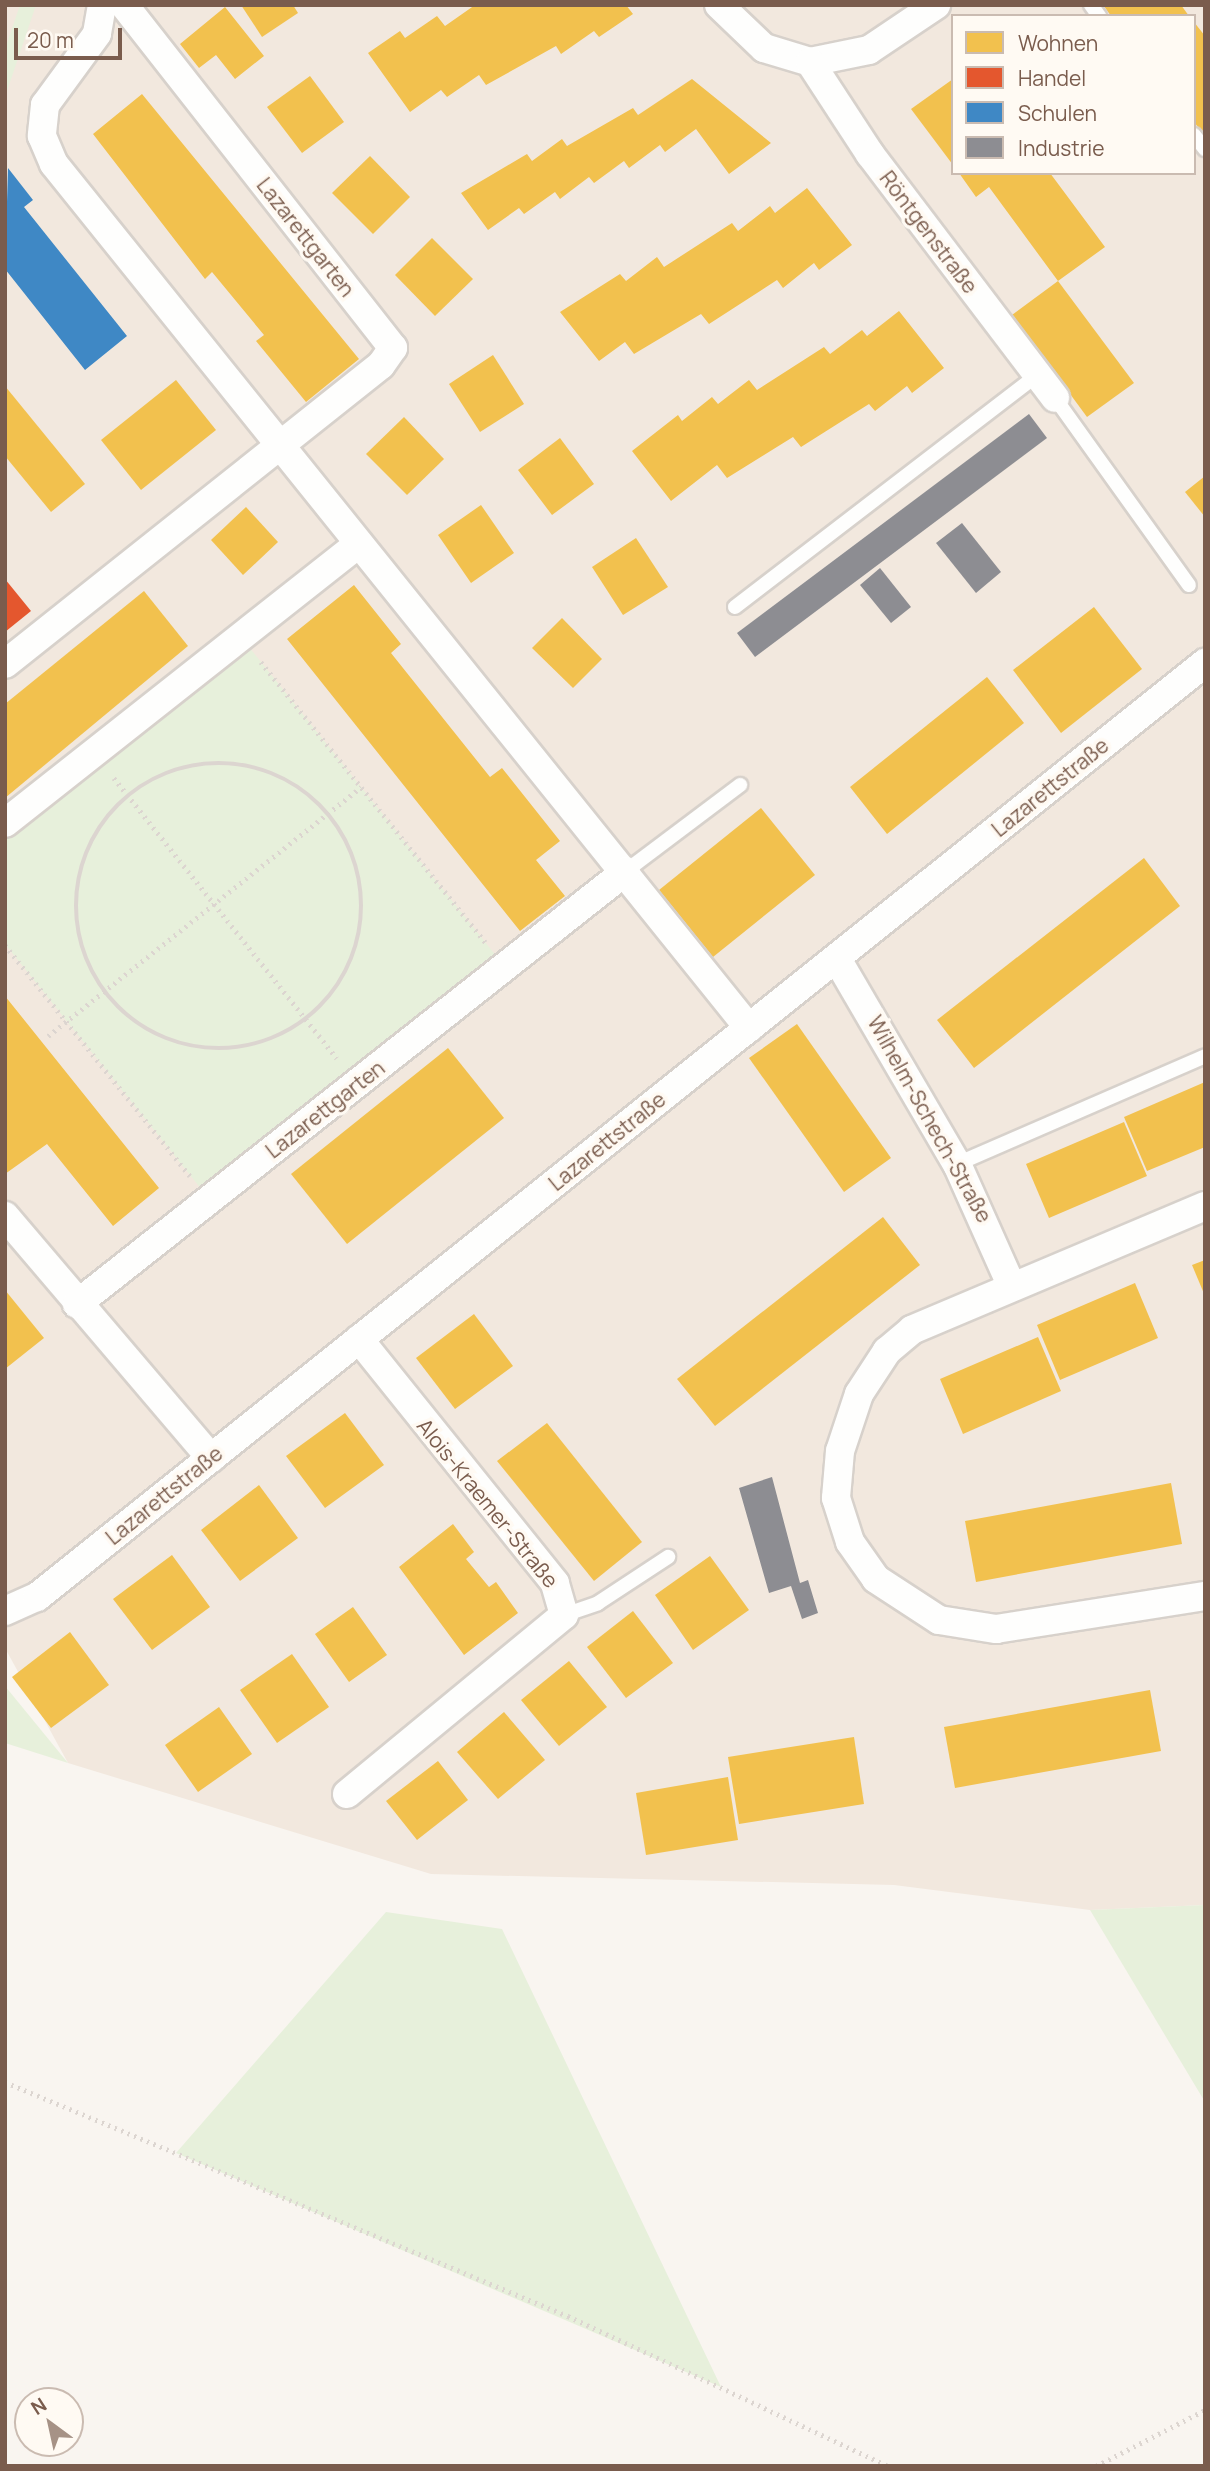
<!DOCTYPE html>
<meta charset="utf-8">
<style>
body{margin:0}
#map{position:relative;width:1210px;height:2471px;overflow:hidden;background:#f9f5f0;font-family:Manrope,sans-serif}
div>[style]{position:absolute}
[style*='--x']{left:calc(var(--x)*1px);top:calc(var(--y)*1px);width:calc(var(--w)*1px);rotate:calc(var(--a)*1deg)}
.residential>*{inset:0;background:#f2e8de}
.green>*{inset:0;background:#e7f0db}
.homes>*{inset:0;background:#f2c14e}
.shops>*{inset:0;background:#e4572e}
.schools>*{inset:0;background:#3f88c5}
.industry>*{inset:0;background:#8d8d92}
.path>*{height:4.5px;margin-top:-2.25px;transform-origin:0;background:repeating-linear-gradient(90deg,#dcd5d0 0 2px,transparent 0 7px)}
.path>.ring{margin:-2.25px;padding:0;box-sizing:content-box;background:none;border:4.5px solid #dcd5d0;border-radius:50%}
.roads{filter:drop-shadow(2px 0 #d7d1cb) drop-shadow(-2px 0 #d7d1cb) drop-shadow(0 2px #d7d1cb) drop-shadow(0 -2px #d7d1cb)}
.service>*{height:14px;margin:-7px;padding:0 7px;transform-origin:7px;border-radius:7px;background:#fefefd}
.minor>*{height:28px;margin:-14px;padding:0 14px;transform-origin:14px;border-radius:14px;background:#fefefd}
span{translate:-50% -50%;white-space:nowrap;text-align:center;line-height:1.15;-webkit-text-stroke:7px #fffaf3;paint-order:stroke}
.street-label{font-size:21px;color:#7a5c4d}
.frame{position:absolute;inset:0;border:7px solid #7a5c4d;pointer-events:none}
.legend{position:absolute;left:951px;top:14px;width:245px;height:161px;box-sizing:border-box;background:#fffaf3;border:2px solid #cabbb1;margin:0;padding:9px 12px;list-style:none;font-size:21px;color:#7a5c4d}
.legend li{display:flex;align-items:center;gap:14px;height:35px}
.legend b{width:35px;border:2px solid #cabbb1}
.north{position:absolute;left:14px;top:2387px;width:70px;height:70px;box-sizing:border-box;background:#fffaf3;border:2px solid #cabbb1;border-radius:50%;rotate:327deg;font-size:19px;font-weight:700;line-height:28px;text-align:center;color:#7a5c4d}
.north::after{content:'';display:block;margin:auto;width:24px;height:32px;background:#a69286;clip-path:polygon(50% 0,100% 100%,50% 72%,0 100%)}
.scale{position:absolute;left:14px;top:28px;width:108px;height:32px;box-sizing:border-box;border:4px solid #7a5c4d;border-top:0;padding-left:9px;font-size:21px;line-height:24px;white-space:nowrap;color:#7a5c4d;-webkit-text-stroke:5px #fffaf3;paint-order:stroke}
</style>
<div id="map">
<div class="residential">
<i style="clip-path:polygon(evenodd,5px 5px,1205px 5px,1205px 1905px,1090px 1910px,894px 1885px,431px 1874px,68px 1763px,5px 1648px,5px 5px,953px 16px,1194px 16px,1194px 173px,953px 173px,953px 16px)"></i>
</div>
<div class="green">
<i style="clip-path:polygon(20px 5px,36px 5px,5px 97px,5px 49px)"></i>
<i style="clip-path:polygon(241px 637px,505px 967px,210px 1200px,5px 944px,5px 822px)"></i>
<i style="clip-path:polygon(5px 1686px,68px 1763px,5px 1743px)"></i>
<i style="clip-path:polygon(1205px 1905px,1205px 2102px,1090px 1910px)"></i>
<i style="clip-path:polygon(386px 1912px,502px 1929px,721px 2387px,176px 2153px)"></i>
</div>
<div class="homes">
<i style="clip-path:polygon(241px 5px,293px 5px,298px 13px,262px 37px)"></i>
<i style="clip-path:polygon(475px 5px,626px 5px,633px 14px,599px 37px,594px 31px,561px 54px,556px 46px,486px 85px,479px 75px,447px 97px,441px 90px,410px 112px,368px 53px,400px 31px,405px 38px,437px 16px,445px 26px)"></i>
<i style="clip-path:polygon(1103px 5px,1181px 5px,1189px 16px,1111px 16px)"></i>
<i style="clip-path:polygon(225px 7px,264px 56px,235px 79px,216px 55px,199px 68px,180px 44px)"></i>
<i style="clip-path:polygon(1194px 22px,1205px 36px,1205px 136px,1194px 122px)"></i>
<i style="clip-path:polygon(310px 76px,344px 122px,302px 153px,267px 107px)"></i>
<i style="clip-path:polygon(692px 79px,771px 143px,729px 174px,696px 129px,665px 152px,660px 145px,629px 168px,624px 161px,594px 183px,589px 177px,560px 199px,555px 192px,524px 214px,519px 208px,488px 230px,461px 193px,527px 154px,532px 161px,562px 139px,567px 146px,633px 108px,638px 115px)"></i>
<i style="clip-path:polygon(953px 79px,953px 165px,911px 109px)"></i>
<i style="clip-path:polygon(142px 94px,359px 359px,306px 402px,256px 341px,264px 335px,212px 272px,205px 279px,93px 134px)"></i>
<i style="clip-path:polygon(370px 156px,410px 197px,373px 234px,332px 193px)"></i>
<i style="clip-path:polygon(959px 173px,1050px 173px,1105px 247px,1058px 281px,989px 187px,976px 197px)"></i>
<i style="clip-path:polygon(807px 188px,852px 245px,819px 270px,814px 263px,783px 288px,777px 280px,709px 324px,701px 314px,634px 354px,625px 342px,599px 361px,560px 312px,620px 274px,626px 281px,657px 257px,664px 267px,732px 223px,738px 231px,770px 206px,775px 213px)"></i>
<i style="clip-path:polygon(432px 238px,473px 279px,435px 316px,395px 275px)"></i>
<i style="clip-path:polygon(1058px 281px,1134px 383px,1087px 417px,1012px 315px)"></i>
<i style="clip-path:polygon(899px 311px,944px 368px,912px 393px,907px 386px,875px 411px,869px 404px,801px 447px,793px 437px,727px 478px,717px 465px,671px 501px,632px 451px,678px 415px,682px 421px,712px 397px,718px 404px,749px 380px,757px 390px,824px 347px,830px 354px,862px 330px,867px 336px)"></i>
<i style="clip-path:polygon(493px 355px,524px 404px,480px 432px,449px 384px)"></i>
<i style="clip-path:polygon(176px 380px,216px 430px,141px 490px,101px 440px)"></i>
<i style="clip-path:polygon(5px 386px,85px 484px,51px 512px,5px 456px)"></i>
<i style="clip-path:polygon(404px 417px,444px 459px,407px 495px,366px 454px)"></i>
<i style="clip-path:polygon(560px 438px,594px 484px,552px 515px,518px 470px)"></i>
<i style="clip-path:polygon(1205px 476px,1205px 517px,1185px 492px)"></i>
<i style="clip-path:polygon(481px 505px,514px 553px,471px 583px,438px 535px)"></i>
<i style="clip-path:polygon(246px 507px,278px 542px,243px 575px,211px 540px)"></i>
<i style="clip-path:polygon(636px 538px,668px 587px,623px 615px,592px 567px)"></i>
<i style="clip-path:polygon(354px 585px,401px 644px,391px 653px,490px 777px,502px 768px,560px 841px,536px 860px,565px 896px,520px 931px,287px 639px)"></i>
<i style="clip-path:polygon(144px 591px,188px 646px,5px 798px,5px 704px)"></i>
<i style="clip-path:polygon(1094px 607px,1142px 669px,1061px 733px,1013px 670px)"></i>
<i style="clip-path:polygon(562px 618px,602px 659px,573px 688px,532px 648px)"></i>
<i style="clip-path:polygon(987px 677px,1024px 723px,887px 834px,850px 787px)"></i>
<i style="clip-path:polygon(761px 808px,815px 875px,713px 957px,659px 890px)"></i>
<i style="clip-path:polygon(1144px 858px,1180px 906px,974px 1068px,937px 1020px)"></i>
<i style="clip-path:polygon(5px 996px,159px 1188px,113px 1226px,47px 1144px,5px 1174px)"></i>
<i style="clip-path:polygon(797px 1024px,891px 1158px,844px 1192px,749px 1058px)"></i>
<i style="clip-path:polygon(448px 1048px,504px 1118px,347px 1244px,291px 1174px)"></i>
<i style="clip-path:polygon(1205px 1082px,1205px 1147px,1147px 1171px,1124px 1117px)"></i>
<i style="clip-path:polygon(1124px 1122px,1147px 1176px,1049px 1218px,1026px 1164px)"></i>
<i style="clip-path:polygon(883px 1217px,920px 1265px,715px 1426px,677px 1379px)"></i>
<i style="clip-path:polygon(1205px 1260px,1205px 1296px,1192px 1265px)"></i>
<i style="clip-path:polygon(1135px 1283px,1158px 1338px,1060px 1380px,1037px 1325px)"></i>
<i style="clip-path:polygon(5px 1290px,44px 1338px,5px 1369px)"></i>
<i style="clip-path:polygon(474px 1314px,513px 1366px,455px 1409px,416px 1358px)"></i>
<i style="clip-path:polygon(1038px 1337px,1061px 1391px,963px 1434px,940px 1379px)"></i>
<i style="clip-path:polygon(345px 1413px,384px 1465px,325px 1508px,286px 1456px)"></i>
<i style="clip-path:polygon(547px 1423px,642px 1542px,594px 1581px,497px 1461px)"></i>
<i style="clip-path:polygon(1171px 1483px,1182px 1544px,976px 1582px,965px 1521px)"></i>
<i style="clip-path:polygon(259px 1485px,298px 1538px,240px 1581px,201px 1530px)"></i>
<i style="clip-path:polygon(453px 1524px,474px 1552px,466px 1559px,489px 1587px,496px 1582px,518px 1613px,464px 1655px,399px 1567px)"></i>
<i style="clip-path:polygon(172px 1555px,210px 1607px,152px 1650px,113px 1599px)"></i>
<i style="clip-path:polygon(710px 1556px,749px 1610px,693px 1650px,655px 1595px)"></i>
<i style="clip-path:polygon(353px 1607px,387px 1655px,349px 1682px,315px 1634px)"></i>
<i style="clip-path:polygon(633px 1611px,673px 1663px,626px 1698px,587px 1647px)"></i>
<i style="clip-path:polygon(70px 1632px,109px 1685px,51px 1728px,12px 1677px)"></i>
<i style="clip-path:polygon(292px 1654px,329px 1707px,277px 1743px,240px 1690px)"></i>
<i style="clip-path:polygon(569px 1661px,607px 1707px,559px 1746px,521px 1700px)"></i>
<i style="clip-path:polygon(1150px 1690px,1161px 1751px,955px 1788px,944px 1727px)"></i>
<i style="clip-path:polygon(219px 1707px,252px 1754px,198px 1792px,165px 1745px)"></i>
<i style="clip-path:polygon(504px 1712px,545px 1760px,498px 1799px,457px 1752px)"></i>
<i style="clip-path:polygon(854px 1737px,864px 1804px,739px 1824px,728px 1757px)"></i>
<i style="clip-path:polygon(438px 1761px,468px 1800px,417px 1840px,386px 1801px)"></i>
<i style="clip-path:polygon(728px 1777px,738px 1840px,646px 1855px,636px 1793px)"></i>
</div>
<div class="shops">
<i style="clip-path:polygon(5px 579px,31px 611px,5px 632px)"></i>
</div>
<div class="schools">
<i style="clip-path:polygon(8px 168px,33px 200px,24px 207px,127px 336px,85px 370px,5px 269px)"></i>
</div>
<div class="industry">
<i style="clip-path:polygon(1029px 414px,1047px 438px,755px 657px,737px 633px)"></i>
<i style="clip-path:polygon(962px 523px,1001px 572px,976px 593px,936px 543px)"></i>
<i style="clip-path:polygon(880px 568px,911px 607px,891px 623px,860px 585px)"></i>
<i style="clip-path:polygon(772px 1477px,800px 1583px,808px 1580px,818px 1613px,802px 1619px,791px 1586px,769px 1593px,739px 1488px)"></i>
</div>
<div class="path">
<i style="--x:261;--y:662;--w:359;--a:51.3"></i>
<i class="ring" style="left:76px;top:763px;width:281.5px;height:281.5px"></i>
<i style="--x:114;--y:778;--w:358;--a:51.5"></i>
<i style="--x:5;--y:945;--w:296;--a:51.3"></i>
<i style="--x:48;--y:1036;--w:400;--a:-38.5"></i>
<i style="--x:5;--y:2082;--w:610;--a:22.57"></i>
<i style="--x:568;--y:2316;--w:353;--a:25.1"></i>
<i style="--x:1096;--y:2466;--w:123;--a:-27.2"></i>
</div>
<div class="roads">
<div class="service">
<i style="--x:1091;--y:5;--w:14;--a:54"></i>
<i style="--x:1194;--y:135;--w:18;--a:52"></i>
<i style="--x:1055;--y:398;--w:230;--a:54.4"></i>
<i style="--x:735;--y:607;--w:381;--a:-37.5"></i>
<i style="--x:626;--y:871;--w:143;--a:-37"></i>
<i style="--x:957;--y:1164;--w:270;--a:-23.5"></i>
<i style="--x:564;--y:1615;--w:36;--a:-19"></i>
<i style="--x:598;--y:1603;--w:84;--a:-33.3"></i>
</div>
<div class="minor">
<i style="--x:102;--y:5;--w:29;--a:100"></i>
<i style="--x:97;--y:34;--w:88;--a:126.2"></i>
<i style="--x:45;--y:105;--w:31;--a:96"></i>
<i style="--x:42;--y:136;--w:30;--a:67"></i>
<i style="--x:54;--y:164;--w:1109;--a:51.19"></i>
<i style="--x:719;--y:5;--w:62;--a:43.7"></i>
<i style="--x:764;--y:48;--w:48;--a:16.9"></i>
<i style="--x:810;--y:62;--w:60;--a:-11.5"></i>
<i style="--x:869;--y:50;--w:81;--a:-33.9"></i>
<i style="--x:810;--y:62;--w:110;--a:56.9"></i>
<i style="--x:870;--y:154;--w:306;--a:52.8"></i>
<i style="--x:5;--y:664;--w:480;--a:-38.5"></i>
<i style="--x:381;--y:365;--w:21;--a:-55"></i>
<i style="--x:393;--y:348;--w:436;--a:-128.1"></i>
<i style="--x:5;--y:823;--w:447;--a:-38.3"></i>
<i style="--x:837;--y:959;--w:238;--a:59.7"></i>
<i style="--x:957;--y:1164;--w:133;--a:65.9"></i>
<i style="--x:1205;--y:1206;--w:318;--a:157.1"></i>
<i style="--x:912;--y:1330;--w:33;--a:140"></i>
<i style="--x:887;--y:1351;--w:51;--a:123.1"></i>
<i style="--x:859;--y:1394;--w:60;--a:108.4"></i>
<i style="--x:840;--y:1451;--w:47;--a:94.9"></i>
<i style="--x:836;--y:1498;--w:46;--a:72.3"></i>
<i style="--x:850;--y:1542;--w:45;--a:54.9"></i>
<i style="--x:876;--y:1579;--w:75;--a:33.1"></i>
<i style="--x:939;--y:1620;--w:58;--a:9"></i>
<i style="--x:996;--y:1629;--w:212;--a:-9"></i>
<i style="--x:5;--y:1216;--w:318;--a:49.6"></i>
<i style="--x:77;--y:1304;--w:699;--a:-38.26"></i>
<i style="--x:5;--y:1611;--w:35;--a:-24"></i>
<i style="--x:37;--y:1597;--w:1496;--a:-38.65"></i>
<i style="--x:347;--y:1794;--w:281;--a:-39.5"></i>
<i style="--x:564;--y:1615;--w:33;--a:-106"></i>
<i style="--x:555;--y:1583;--w:313;--a:-128.8"></i>
</div>
</div>
<div class="street-label">
<span style="left:929px;top:232px;rotate:53deg">Röntgenstraße</span>
<span style="left:306px;top:237px;rotate:52deg">Lazarettgarten</span>
<span style="left:1050px;top:787px;rotate:-39deg">Lazarettstraße</span>
<span style="left:325px;top:1109px;rotate:-38deg">Lazarettgarten</span>
<span style="left:930px;top:1119px;rotate:61deg">Wilhelm-Schech-Straße</span>
<span style="left:607px;top:1141px;rotate:-39deg">Lazarettstraße</span>
<span style="left:164px;top:1495px;rotate:-39deg">Lazarettstraße</span>
<span style="left:488px;top:1503px;rotate:51deg">Alois-Kraemer-Straße</span>
</div>
<div class="frame"></div>
<ul class="legend">
<li><b style="height:19px;background:#f2c14e"></b>Wohnen</li>
<li><b style="height:19px;background:#e4572e"></b>Handel</li>
<li><b style="height:19px;background:#3f88c5"></b>Schulen</li>
<li><b style="height:19px;background:#8d8d92"></b>Industrie</li>
</ul>
<div class="north">N</div>
<div class="scale">20 m</div>
</div>
